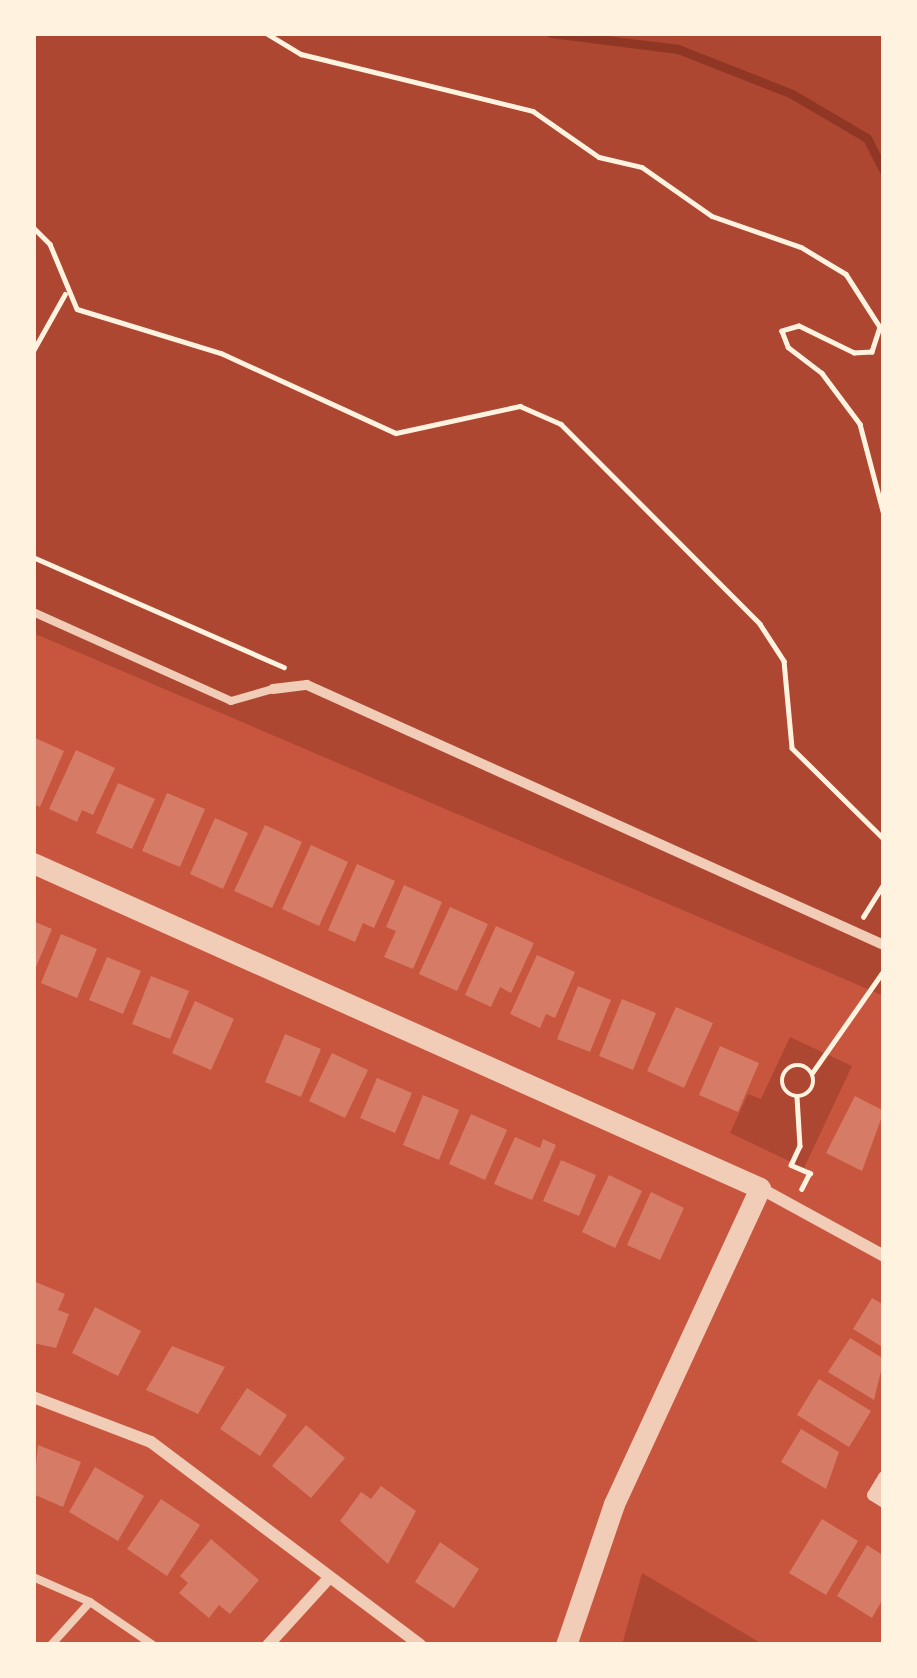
<!DOCTYPE html>
<style>
body{margin:0}
#map{position:relative;width:917px;height:1678px;overflow:hidden;background:#c8553d;font-family:Quicksand,sans-serif}
div>[style]{position:absolute}
[style*='--x']{left:calc(var(--x)*1px);top:calc(var(--y)*1px);width:calc(var(--w)*1px);rotate:calc(var(--a)*1deg)}
.green>*{inset:0;background:#ae4732}
.stream>*{height:9px;margin:-4.5px;padding:0 4.5px;transform-origin:4.5px;border-radius:4.5px;background:#8f3625}
.building>*{inset:0;background:#d67c66}
.path>*{height:4.5px;margin:-2.25px;padding:0 2.25px;transform-origin:2.25px;border-radius:2.25px;background:#fff3e0}
.path>.ring{margin:-2.25px;padding:0;box-sizing:content-box;background:none;border:4.5px solid #fff3e0;border-radius:50%}
.service>*{height:8px;margin:-4px;padding:0 4px;transform-origin:4px;border-radius:4px;background:#f1ccb7}
.pedestrian>*{height:10px;margin:-5px;padding:0 5px;transform-origin:5px;border-radius:5px;background:#f1ccb7}
.minor>*{height:12px;margin:-6px;padding:0 6px;transform-origin:6px;border-radius:6px;background:#f1ccb7}
.tertiary>*{height:21px;margin:-10.5px;padding:0 10.5px;transform-origin:10.5px;border-radius:10.5px;background:#f1ccb7}
span{translate:-50% -50%;white-space:nowrap;text-align:center;line-height:1.15;-webkit-text-stroke:9px #fff3e0;paint-order:stroke}
.frame{position:absolute;inset:0;border:36px solid #fff3e0;pointer-events:none}
</style>
<div id="map">
<div class="green">
<i style="clip-path:polygon(33px 33px,884px 33px,884px 996px,33px 633px)"></i>
<i style="clip-path:polygon(790px 1037px,852px 1066px,804px 1168px,730px 1133px,748px 1094px,761px 1099px)"></i>
<i style="clip-path:polygon(642px 1573px,764px 1645px,622px 1645px)"></i>
</div>
<div class="stream">
<i style="--x:551;--y:33;--w:128;--a:7.2"></i>
<i style="--x:678;--y:49;--w:123;--a:21.5"></i>
<i style="--x:792;--y:94;--w:87;--a:30.4"></i>
<i style="--x:867;--y:138;--w:37;--a:63"></i>
</div>
<div class="building">
<i style="clip-path:polygon(33px 737px,64px 751px,40px 807px,33px 804px)"></i>
<i style="clip-path:polygon(76px 750px,115px 768px,93px 815px,82px 810px,77px 822px,49px 809px)"></i>
<i style="clip-path:polygon(118px 783px,155px 799px,132px 849px,96px 833px)"></i>
<i style="clip-path:polygon(167px 793px,205px 809px,180px 867px,142px 851px)"></i>
<i style="clip-path:polygon(215px 818px,248px 833px,223px 889px,190px 874px)"></i>
<i style="clip-path:polygon(265px 825px,302px 842px,272px 908px,234px 891px)"></i>
<i style="clip-path:polygon(311px 845px,348px 862px,319px 926px,282px 909px)"></i>
<i style="clip-path:polygon(357px 864px,395px 881px,374px 928px,363px 923px,355px 942px,328px 930px)"></i>
<i style="clip-path:polygon(404px 885px,442px 902px,413px 969px,384px 957px,396px 931px,386px 927px)"></i>
<i style="clip-path:polygon(450px 907px,488px 924px,457px 991px,419px 974px)"></i>
<i style="clip-path:polygon(33px 921px,52px 929px,33px 974px)"></i>
<i style="clip-path:polygon(496px 926px,534px 943px,511px 993px,500px 987px,491px 1007px,465px 995px)"></i>
<i style="clip-path:polygon(61px 934px,97px 949px,77px 998px,41px 983px)"></i>
<i style="clip-path:polygon(537px 955px,575px 972px,555px 1018px,546px 1014px,540px 1028px,510px 1014px)"></i>
<i style="clip-path:polygon(107px 957px,141px 971px,123px 1014px,89px 1000px)"></i>
<i style="clip-path:polygon(151px 976px,189px 991px,170px 1039px,132px 1024px)"></i>
<i style="clip-path:polygon(578px 986px,611px 1000px,590px 1052px,557px 1039px)"></i>
<i style="clip-path:polygon(622px 999px,656px 1013px,633px 1070px,599px 1056px)"></i>
<i style="clip-path:polygon(195px 1001px,234px 1019px,211px 1070px,172px 1053px)"></i>
<i style="clip-path:polygon(676px 1007px,713px 1023px,684px 1088px,647px 1071px)"></i>
<i style="clip-path:polygon(285px 1034px,321px 1049px,301px 1097px,265px 1082px)"></i>
<i style="clip-path:polygon(720px 1046px,759px 1063px,738px 1112px,699px 1095px)"></i>
<i style="clip-path:polygon(332px 1053px,368px 1070px,345px 1118px,309px 1101px)"></i>
<i style="clip-path:polygon(377px 1078px,412px 1093px,395px 1133px,360px 1118px)"></i>
<i style="clip-path:polygon(423px 1095px,459px 1110px,439px 1160px,403px 1145px)"></i>
<i style="clip-path:polygon(855px 1096px,884px 1111px,862px 1171px,826px 1153px)"></i>
<i style="clip-path:polygon(471px 1114px,507px 1130px,485px 1180px,449px 1164px)"></i>
<i style="clip-path:polygon(515px 1137px,540px 1148px,543px 1139px,556px 1145px,532px 1200px,494px 1184px)"></i>
<i style="clip-path:polygon(561px 1160px,596px 1175px,579px 1216px,543px 1201px)"></i>
<i style="clip-path:polygon(609px 1175px,642px 1191px,615px 1248px,582px 1232px)"></i>
<i style="clip-path:polygon(651px 1192px,684px 1208px,660px 1260px,627px 1245px)"></i>
<i style="clip-path:polygon(33px 1281px,65px 1294px,58px 1310px,69px 1314px,56px 1348px,33px 1343px)"></i>
<i style="clip-path:polygon(872px 1298px,884px 1305px,884px 1348px,853px 1329px)"></i>
<i style="clip-path:polygon(95px 1307px,141px 1331px,118px 1376px,72px 1353px)"></i>
<i style="clip-path:polygon(850px 1338px,884px 1359px,874px 1400px,828px 1372px)"></i>
<i style="clip-path:polygon(172px 1346px,225px 1367px,198px 1414px,146px 1390px)"></i>
<i style="clip-path:polygon(819px 1379px,871px 1411px,849px 1447px,797px 1415px)"></i>
<i style="clip-path:polygon(247px 1388px,287px 1415px,260px 1456px,220px 1429px)"></i>
<i style="clip-path:polygon(306px 1425px,345px 1458px,311px 1498px,272px 1466px)"></i>
<i style="clip-path:polygon(801px 1429px,839px 1452px,826px 1489px,781px 1462px)"></i>
<i style="clip-path:polygon(38px 1445px,81px 1462px,63px 1507px,33px 1494px)"></i>
<i style="clip-path:polygon(95px 1467px,144px 1496px,118px 1541px,69px 1512px)"></i>
<i style="clip-path:polygon(381px 1486px,416px 1511px,388px 1564px,340px 1521px,361px 1492px,371px 1499px)"></i>
<i style="clip-path:polygon(161px 1499px,200px 1525px,167px 1576px,127px 1549px)"></i>
<i style="clip-path:polygon(822px 1519px,858px 1541px,826px 1595px,789px 1573px)"></i>
<i style="clip-path:polygon(211px 1539px,259px 1580px,230px 1614px,219px 1605px,209px 1618px,179px 1593px,188px 1583px,180px 1576px)"></i>
<i style="clip-path:polygon(440px 1542px,479px 1569px,454px 1608px,415px 1582px)"></i>
<i style="clip-path:polygon(867px 1545px,884px 1556px,884px 1597px,872px 1618px,837px 1596px)"></i>
</div>
<div class="path">
<i style="--x:266;--y:33;--w:41;--a:31"></i>
<i style="--x:301;--y:54;--w:239;--a:13.8"></i>
<i style="--x:533;--y:111;--w:80;--a:34.9"></i>
<i style="--x:599;--y:157;--w:44;--a:13.1"></i>
<i style="--x:642;--y:167;--w:85;--a:35"></i>
<i style="--x:712;--y:216;--w:94;--a:19.2"></i>
<i style="--x:801;--y:247;--w:52;--a:31"></i>
<i style="--x:846;--y:274;--w:63;--a:57.3"></i>
<i style="--x:880;--y:327;--w:26;--a:108"></i>
<i style="--x:872;--y:352;--w:18;--a:177"></i>
<i style="--x:854;--y:353;--w:61;--a:-153.9"></i>
<i style="--x:799;--y:326;--w:18;--a:164"></i>
<i style="--x:782;--y:331;--w:17;--a:69"></i>
<i style="--x:788;--y:347;--w:43;--a:37.4"></i>
<i style="--x:822;--y:373;--w:64;--a:53.3"></i>
<i style="--x:860;--y:424;--w:94;--a:75.2"></i>
<i style="--x:33;--y:227;--w:24;--a:45"></i>
<i style="--x:50;--y:244;--w:70;--a:67.4"></i>
<i style="--x:77;--y:309;--w:151;--a:17"></i>
<i style="--x:221;--y:353;--w:192;--a:24.6"></i>
<i style="--x:396;--y:433;--w:127;--a:-12.3"></i>
<i style="--x:520;--y:406;--w:45;--a:23.7"></i>
<i style="--x:561;--y:424;--w:282;--a:45.1"></i>
<i style="--x:760;--y:624;--w:44;--a:57"></i>
<i style="--x:784;--y:661;--w:87;--a:84.7"></i>
<i style="--x:792;--y:748;--w:129;--a:44.7"></i>
<i style="--x:33;--y:351;--w:65;--a:-60.7"></i>
<i style="--x:33;--y:557;--w:274;--a:23.7"></i>
<i style="--x:863;--y:917;--w:40;--a:-58"></i>
<i class="ring" style="left:782px;top:1065px;width:27.5px;height:27.5px"></i>
<i style="--x:812;--y:1073;--w:126;--a:-55"></i>
<i style="--x:797;--y:1097;--w:49;--a:86.5"></i>
<i style="--x:800;--y:1146;--w:21;--a:115"></i>
<i style="--x:791;--y:1165;--w:21;--a:23"></i>
<i style="--x:810;--y:1173;--w:18;--a:117"></i>
</div>
<div class="service">
<i style="--x:33;--y:612;--w:217;--a:24.2"></i>
<i style="--x:231;--y:701;--w:44;--a:-15.9"></i>
<i style="--x:33;--y:1577;--w:62;--a:23.7"></i>
<i style="--x:90;--y:1602;--w:76;--a:34.3"></i>
<i style="--x:51;--y:1645;--w:58;--a:-47.8"></i>
</div>
<div class="pedestrian">
<i style="--x:273;--y:689;--w:34;--a:-7"></i>
<i style="--x:307;--y:685;--w:633;--a:24.26"></i>
</div>
<div class="minor">
<i style="--x:760;--y:1188;--w:141;--a:28.7"></i>
<i style="--x:33;--y:1397;--w:126;--a:20.9"></i>
<i style="--x:151;--y:1442;--w:337;--a:37"></i>
<i style="--x:884;--y:1477;--w:21;--a:121"></i>
<i style="--x:873;--y:1495;--w:13;--a:32"></i>
<i style="--x:268;--y:1645;--w:91;--a:-47.7"></i>
</div>
<div class="tertiary">
<i style="--x:33;--y:863;--w:796;--a:24.09"></i>
<i style="--x:760;--y:1188;--w:348;--a:114.8"></i>
<i style="--x:614;--y:1504;--w:149;--a:108.8"></i>
</div>
<div class="frame"></div>
</div>
